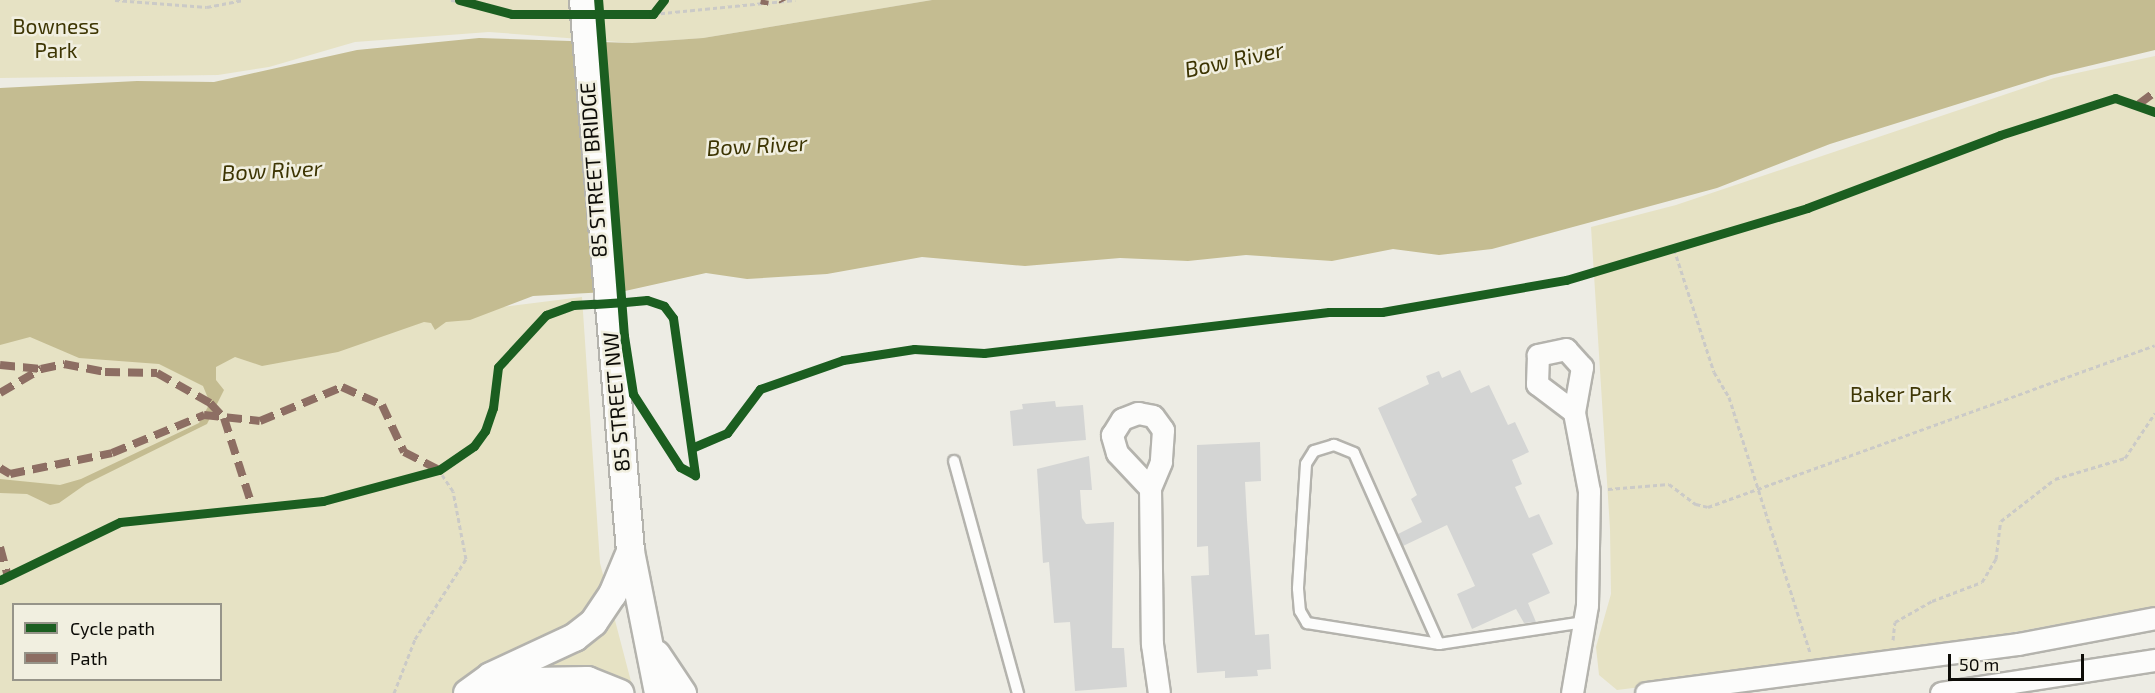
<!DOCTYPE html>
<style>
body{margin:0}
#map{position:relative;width:2155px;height:693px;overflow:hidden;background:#edece4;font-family:"Exo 2",sans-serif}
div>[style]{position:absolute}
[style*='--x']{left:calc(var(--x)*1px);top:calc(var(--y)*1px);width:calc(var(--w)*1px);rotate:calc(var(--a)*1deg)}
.green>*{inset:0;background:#e6e2c4}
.water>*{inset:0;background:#c4bc91}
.building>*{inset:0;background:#d4d5d4}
.path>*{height:3px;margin-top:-1.5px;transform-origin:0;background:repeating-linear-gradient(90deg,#cbcac7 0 4.5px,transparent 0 7.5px)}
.roads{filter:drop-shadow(2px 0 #b4b3ad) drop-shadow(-2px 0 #b4b3ad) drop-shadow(0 2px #b4b3ad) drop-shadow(0 -2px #b4b3ad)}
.service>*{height:10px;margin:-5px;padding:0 5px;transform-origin:5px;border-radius:5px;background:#fcfcfb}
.minor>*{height:21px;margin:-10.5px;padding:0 10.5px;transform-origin:10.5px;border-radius:10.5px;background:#fcfcfb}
.tertiary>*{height:27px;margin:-13.5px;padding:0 13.5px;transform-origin:13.5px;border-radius:13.5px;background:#fcfcfb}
.quiet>*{height:8px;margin-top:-4px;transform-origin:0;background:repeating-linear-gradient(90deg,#8d6e63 0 15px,transparent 0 23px)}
.cycleway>*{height:9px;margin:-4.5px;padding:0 4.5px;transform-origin:4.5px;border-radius:4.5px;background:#1b5e20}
span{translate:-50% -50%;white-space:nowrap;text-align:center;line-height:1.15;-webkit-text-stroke:5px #f1efe0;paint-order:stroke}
.park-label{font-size:21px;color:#3e3604}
.street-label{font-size:21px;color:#0d0c07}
.water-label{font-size:22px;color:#3c3402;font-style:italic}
.legend{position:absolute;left:12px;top:603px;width:210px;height:78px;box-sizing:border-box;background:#f1efe0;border:2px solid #969489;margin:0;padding:8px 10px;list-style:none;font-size:18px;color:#0d0c07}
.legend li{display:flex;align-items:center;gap:12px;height:30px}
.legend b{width:30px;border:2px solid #969489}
.scale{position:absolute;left:1948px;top:654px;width:136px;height:27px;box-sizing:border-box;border:3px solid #0d0c07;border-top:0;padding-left:8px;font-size:18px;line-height:21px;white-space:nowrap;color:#0d0c07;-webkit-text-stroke:4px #f1efe0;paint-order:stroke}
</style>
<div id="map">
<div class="green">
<i style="clip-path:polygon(0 0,932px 0,703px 38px,632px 43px,489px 32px,355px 42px,269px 67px,218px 75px,0 78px)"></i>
<i style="clip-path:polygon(2155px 56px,2155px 607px,1851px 661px,1617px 690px,1599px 675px,1596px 647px,1611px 594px,1610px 529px,1591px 227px,1676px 205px,2054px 78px)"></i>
<i style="clip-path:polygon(evenodd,582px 297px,600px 563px,634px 693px,0 693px,0 316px,183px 347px,582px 297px,14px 604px,220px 604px,220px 680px,14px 680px,14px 604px)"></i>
</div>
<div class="water">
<i style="clip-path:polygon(932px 0,2155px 0,2155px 50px,2051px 75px,1830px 144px,1717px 188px,1492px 249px,1439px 255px,1393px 249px,1332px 261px,1246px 255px,1188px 261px,1120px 258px,1025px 266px,922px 257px,827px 274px,747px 279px,706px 273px,625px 291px,533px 296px,470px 320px,446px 322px,435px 330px,431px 323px,424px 322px,338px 352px,262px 366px,235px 357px,216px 367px,216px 380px,224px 390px,207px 424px,86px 484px,59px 503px,50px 505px,27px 494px,0 493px,0 479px,60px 485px,81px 479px,199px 423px,210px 403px,203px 386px,159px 364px,79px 358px,30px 337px,0 345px,0 88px,137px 81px,214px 82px,357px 50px,479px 38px,632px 43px,703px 38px)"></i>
</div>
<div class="building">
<i style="clip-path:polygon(1460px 370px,1471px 393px,1489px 385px,1508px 425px,1515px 422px,1529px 452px,1512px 460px,1522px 484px,1515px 487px,1529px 518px,1539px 514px,1553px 544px,1532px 554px,1550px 593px,1528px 603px,1536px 622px,1524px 623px,1516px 609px,1472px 629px,1457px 594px,1475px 586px,1447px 525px,1403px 546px,1398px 534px,1422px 522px,1411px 499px,1417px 495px,1378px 408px,1429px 384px,1426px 376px,1439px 371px,1442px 378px)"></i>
<i style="clip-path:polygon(1055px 401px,1056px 407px,1083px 405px,1086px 440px,1013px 446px,1010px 411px,1023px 409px,1022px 404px)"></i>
<i style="clip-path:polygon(1260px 442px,1261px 481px,1245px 482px,1247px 520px,1255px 635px,1269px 634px,1271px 669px,1257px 670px,1258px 676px,1225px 678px,1225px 671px,1197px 673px,1191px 576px,1209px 575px,1208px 546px,1197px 547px,1197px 445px)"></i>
<i style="clip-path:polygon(1089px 456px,1092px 490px,1080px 490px,1082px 518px,1086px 524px,1114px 522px,1112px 648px,1124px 648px,1127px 687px,1075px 691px,1070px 622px,1054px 623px,1049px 562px,1043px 563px,1037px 469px)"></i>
</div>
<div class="path">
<i style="--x:115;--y:0;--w:92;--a:4.4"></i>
<i style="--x:207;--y:7;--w:37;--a:-11"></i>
<i style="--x:451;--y:0;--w:9;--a:6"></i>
<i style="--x:653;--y:14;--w:143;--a:-5.6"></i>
<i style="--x:1674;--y:249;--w:129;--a:72"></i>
<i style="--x:1714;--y:372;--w:29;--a:59"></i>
<i style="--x:1729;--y:397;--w:269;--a:72.4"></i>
<i style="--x:1608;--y:489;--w:61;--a:-4.7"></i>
<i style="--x:1669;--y:484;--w:34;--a:37"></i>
<i style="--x:1696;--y:504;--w:12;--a:14"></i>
<i style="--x:1708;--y:507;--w:475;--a:-19.9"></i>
<i style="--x:1893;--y:640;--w:18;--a:-84"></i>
<i style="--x:1895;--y:622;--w:43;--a:-29.6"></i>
<i style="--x:1932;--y:601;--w:53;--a:-20.8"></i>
<i style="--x:1982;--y:582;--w:27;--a:-59"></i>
<i style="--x:1996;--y:559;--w:38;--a:-83"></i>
<i style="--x:2001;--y:521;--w:68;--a:-37.9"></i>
<i style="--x:2055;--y:479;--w:73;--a:-16.7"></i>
<i style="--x:2125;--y:458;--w:54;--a:-56.3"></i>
<i style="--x:394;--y:693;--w:58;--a:-68.7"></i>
<i style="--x:415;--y:639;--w:95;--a:-57.5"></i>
<i style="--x:466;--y:559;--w:69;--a:-100.8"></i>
<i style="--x:453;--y:491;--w:25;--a:-124"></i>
</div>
<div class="roads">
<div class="service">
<i style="--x:954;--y:461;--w:241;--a:74.6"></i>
<i style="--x:1439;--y:644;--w:209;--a:-114"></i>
<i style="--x:1354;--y:453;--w:22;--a:-158"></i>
<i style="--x:1334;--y:445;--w:21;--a:163"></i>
<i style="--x:1314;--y:451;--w:15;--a:122"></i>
<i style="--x:1306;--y:464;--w:125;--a:93.7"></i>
<i style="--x:1298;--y:589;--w:22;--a:85"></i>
<i style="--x:1300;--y:611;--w:14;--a:60"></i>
<i style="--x:1307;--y:623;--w:134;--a:9"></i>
<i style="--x:1439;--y:644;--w:147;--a:-8.6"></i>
</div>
<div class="minor">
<i style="--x:1150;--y:488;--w:48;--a:-133.3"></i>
<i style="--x:1117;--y:453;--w:19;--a:-106"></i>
<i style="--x:1112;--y:435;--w:19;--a:-58"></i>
<i style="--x:1122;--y:419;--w:17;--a:-21"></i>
<i style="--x:1138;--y:413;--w:15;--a:11"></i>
<i style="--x:1153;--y:416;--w:17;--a:54"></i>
<i style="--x:1163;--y:430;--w:32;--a:94"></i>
<i style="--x:1161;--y:462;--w:28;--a:113"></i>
<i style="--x:1150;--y:488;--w:156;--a:89.3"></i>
<i style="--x:1152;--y:644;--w:49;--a:81.9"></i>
<i style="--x:1572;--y:693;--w:89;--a:-80.3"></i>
<i style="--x:1587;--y:605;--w:114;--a:-89"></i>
<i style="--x:1589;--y:491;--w:80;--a:-100.8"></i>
<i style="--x:1574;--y:412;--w:46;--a:-79.9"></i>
<i style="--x:1582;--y:367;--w:24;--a:-132"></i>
<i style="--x:1566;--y:349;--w:29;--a:168"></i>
<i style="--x:1538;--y:355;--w:29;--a:92"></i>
<i style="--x:1537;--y:384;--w:46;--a:37.1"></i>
<i style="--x:1646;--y:693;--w:375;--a:-7.5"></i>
<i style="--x:2018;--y:644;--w:139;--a:-10.7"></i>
<i style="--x:1941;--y:693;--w:217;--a:-8.8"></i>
</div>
<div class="tertiary">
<i style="--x:583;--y:0;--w:553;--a:85.12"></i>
<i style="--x:630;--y:551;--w:145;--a:78.8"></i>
<i style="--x:656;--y:654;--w:47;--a:56.3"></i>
<i style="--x:483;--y:691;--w:51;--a:-11.3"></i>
<i style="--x:533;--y:681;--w:54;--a:-1.1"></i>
<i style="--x:587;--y:680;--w:35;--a:22"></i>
<i style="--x:467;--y:693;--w:29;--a:-36"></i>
<i style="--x:490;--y:676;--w:93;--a:-24.9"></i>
<i style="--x:574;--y:637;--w:24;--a:-38"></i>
<i style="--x:593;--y:622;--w:34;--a:-56"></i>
<i style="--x:612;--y:594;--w:47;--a:-67.3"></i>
</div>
</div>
<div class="quiet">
<i style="--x:782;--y:0;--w:2;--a:63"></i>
<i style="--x:764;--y:5;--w:5;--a:-79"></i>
<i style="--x:2139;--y:104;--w:20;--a:-37"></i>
<i style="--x:0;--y:365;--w:41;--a:5.6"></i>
<i style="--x:41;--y:369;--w:24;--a:-12"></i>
<i style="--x:64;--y:364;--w:42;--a:11"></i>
<i style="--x:105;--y:372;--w:52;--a:1.1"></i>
<i style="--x:157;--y:373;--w:61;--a:29.5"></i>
<i style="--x:210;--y:403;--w:21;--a:47"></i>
<i style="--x:224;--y:418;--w:96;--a:72.3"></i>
<i style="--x:0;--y:393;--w:48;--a:-30.3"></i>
<i style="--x:0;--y:468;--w:12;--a:31"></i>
<i style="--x:10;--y:474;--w:104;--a:-11.6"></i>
<i style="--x:112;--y:453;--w:100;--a:-22.4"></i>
<i style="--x:204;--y:415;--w:56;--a:6.1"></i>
<i style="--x:260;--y:421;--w:89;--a:-22.5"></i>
<i style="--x:342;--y:387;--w:44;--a:24.2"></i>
<i style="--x:382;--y:405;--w:52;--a:64.9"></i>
<i style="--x:404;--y:452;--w:39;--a:27"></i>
<i style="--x:0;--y:547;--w:30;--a:75"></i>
</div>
<div class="cycleway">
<i style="--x:459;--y:0;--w:55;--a:14.8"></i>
<i style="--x:512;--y:14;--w:141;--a:0"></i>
<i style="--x:653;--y:14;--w:18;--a:-52"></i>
<i style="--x:694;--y:447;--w:36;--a:-23"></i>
<i style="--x:727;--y:433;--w:55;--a:-53.1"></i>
<i style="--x:760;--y:389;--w:88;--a:-19.3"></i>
<i style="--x:843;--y:360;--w:72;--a:-8.8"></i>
<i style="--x:914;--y:349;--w:70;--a:3.3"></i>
<i style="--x:984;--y:353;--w:347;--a:-6.8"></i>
<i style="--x:1329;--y:312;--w:53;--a:0"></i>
<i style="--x:1382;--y:312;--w:187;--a:-9.9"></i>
<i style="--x:1566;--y:280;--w:252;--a:-16.6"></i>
<i style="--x:1807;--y:208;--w:206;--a:-20.7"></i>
<i style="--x:2000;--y:135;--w:121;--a:-17.8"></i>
<i style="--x:2115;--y:98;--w:42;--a:19.3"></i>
<i style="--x:0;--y:580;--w:133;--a:-25.8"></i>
<i style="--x:120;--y:522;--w:204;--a:-5.9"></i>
<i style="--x:323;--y:501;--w:120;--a:-15"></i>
<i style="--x:439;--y:470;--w:42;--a:-34.4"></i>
<i style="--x:474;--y:446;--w:19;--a:-54"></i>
<i style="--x:485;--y:431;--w:24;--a:-71"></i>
<i style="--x:493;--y:408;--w:41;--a:-83"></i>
<i style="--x:498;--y:367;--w:71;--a:-47.3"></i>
<i style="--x:546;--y:315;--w:29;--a:-20"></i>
<i style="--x:573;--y:305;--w:22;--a:-3"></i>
<i style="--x:595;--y:304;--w:30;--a:-4"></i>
<i style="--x:625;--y:302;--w:22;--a:-5"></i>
<i style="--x:647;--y:300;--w:18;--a:19"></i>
<i style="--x:664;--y:306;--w:15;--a:53"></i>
<i style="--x:673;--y:318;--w:159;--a:82"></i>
<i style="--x:695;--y:475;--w:17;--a:-152"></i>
<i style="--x:680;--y:467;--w:87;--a:-122.8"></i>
<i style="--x:633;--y:394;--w:59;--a:-98.8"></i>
<i style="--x:624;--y:336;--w:337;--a:-94.4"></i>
</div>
<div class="park-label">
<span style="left:56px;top:38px">Bowness<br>Park</span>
<span style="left:1901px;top:394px">Baker Park</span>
</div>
<div class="street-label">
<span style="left:593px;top:170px;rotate:-94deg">85 STREET BRIDGE</span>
<span style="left:616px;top:402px;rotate:-95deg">85 STREET NW</span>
</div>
<div class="water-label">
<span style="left:1234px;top:59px;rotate:-12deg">Bow River</span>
<span style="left:757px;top:145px;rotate:-3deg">Bow River</span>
<span style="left:272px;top:170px;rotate:-3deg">Bow River</span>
</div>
<ul class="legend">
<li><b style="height:8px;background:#1b5e20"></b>Cycle path</li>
<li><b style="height:8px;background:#8d6e63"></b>Path</li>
</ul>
<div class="scale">50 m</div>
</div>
